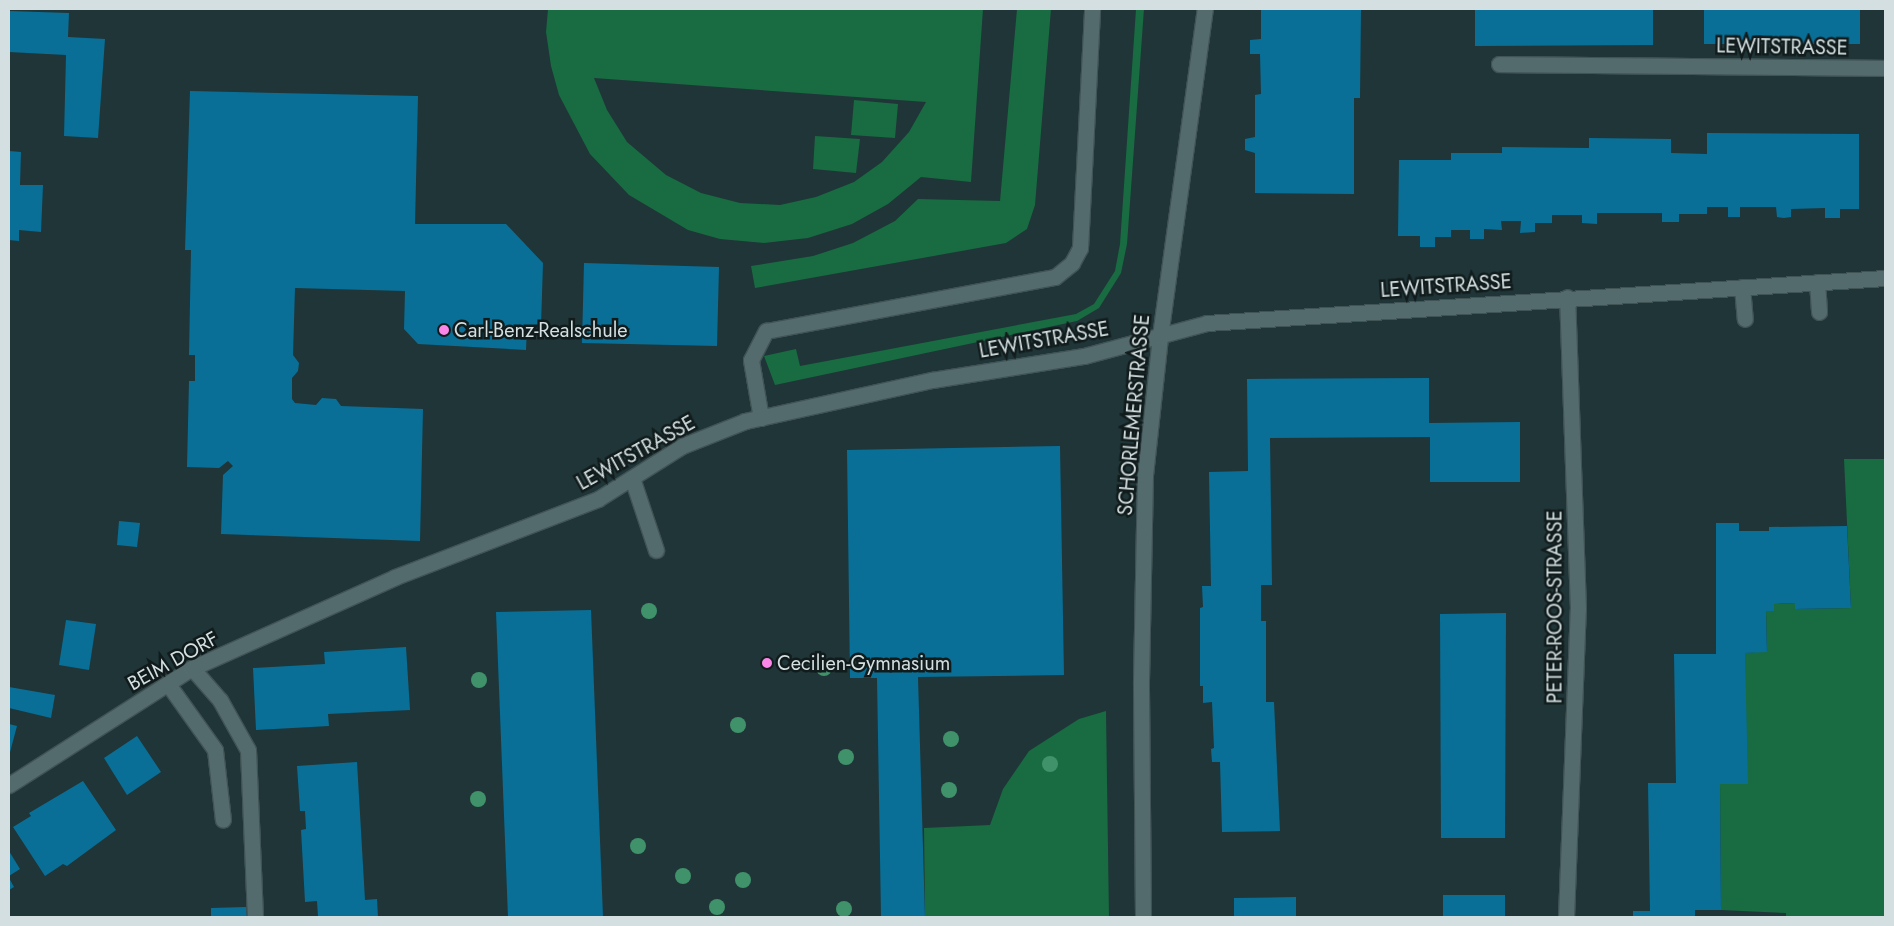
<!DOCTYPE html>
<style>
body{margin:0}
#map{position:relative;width:1894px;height:926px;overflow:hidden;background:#1f3538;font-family:Jost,sans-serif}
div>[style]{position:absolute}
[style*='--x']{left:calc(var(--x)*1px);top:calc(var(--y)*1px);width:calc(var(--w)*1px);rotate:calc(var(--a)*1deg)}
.green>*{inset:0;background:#196b41}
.building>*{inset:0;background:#0a6f96}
.roads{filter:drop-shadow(1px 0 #405355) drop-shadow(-1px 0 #405355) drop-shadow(0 1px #405355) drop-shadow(0 -1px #405355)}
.minor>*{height:15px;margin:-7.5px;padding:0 7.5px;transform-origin:7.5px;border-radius:7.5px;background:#546b6e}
.trees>*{width:16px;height:16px;margin:-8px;border-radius:50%;background:#40926b}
.dots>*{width:14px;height:14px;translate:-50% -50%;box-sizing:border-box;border:2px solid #111b1c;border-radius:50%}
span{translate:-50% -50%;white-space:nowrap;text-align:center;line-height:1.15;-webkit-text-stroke:5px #111b1c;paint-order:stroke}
.street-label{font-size:20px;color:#d3dfe1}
.poi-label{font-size:20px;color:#d3dfe1}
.left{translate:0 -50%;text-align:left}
.frame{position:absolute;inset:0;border:10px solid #d3dfe1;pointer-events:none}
</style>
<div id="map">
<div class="green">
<i style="clip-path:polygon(evenodd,548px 9px,983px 9px,971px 182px,921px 177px,888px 204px,852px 224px,808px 238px,764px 243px,720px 239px,688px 230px,629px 195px,590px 154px,559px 95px,551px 66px,546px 32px,548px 9px,594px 78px,926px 102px,909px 132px,882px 162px,854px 182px,816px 197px,780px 205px,740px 203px,701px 193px,666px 175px,627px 142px,607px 110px,594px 78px)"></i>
<i style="clip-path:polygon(1017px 9px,1051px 9px,1035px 205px,1027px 229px,1006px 243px,755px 288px,751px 266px,813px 256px,853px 243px,895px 221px,918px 199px,1000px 201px)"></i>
<i style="clip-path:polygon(1136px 9px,1144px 9px,1127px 244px,1121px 273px,1099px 308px,1077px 321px,775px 385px,764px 356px,796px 349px,800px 366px,1076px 314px,1094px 304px,1115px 271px,1120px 244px)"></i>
<i style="clip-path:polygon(854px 100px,898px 104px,895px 138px,851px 135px)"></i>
<i style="clip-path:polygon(815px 136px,860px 139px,856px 173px,813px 169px)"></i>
<i style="clip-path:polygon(1844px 459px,1885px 459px,1885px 917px,1786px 917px,1786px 913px,1721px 910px,1720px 784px,1745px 653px,1767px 651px,1766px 611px,1774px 611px,1774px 604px,1795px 603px,1796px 609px,1851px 608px)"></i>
<i style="clip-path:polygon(1106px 711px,1109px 917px,925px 917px,924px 828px,990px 825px,1003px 789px,1029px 751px,1079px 719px)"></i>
</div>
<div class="building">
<i style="clip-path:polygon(1261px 9px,1361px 9px,1360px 98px,1354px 98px,1354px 194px,1255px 193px,1255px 153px,1245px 150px,1245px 139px,1255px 137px,1255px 95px,1261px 94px,1260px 54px,1250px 54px,1250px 40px,1261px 39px)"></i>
<i style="clip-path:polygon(1475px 9px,1653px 9px,1653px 45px,1475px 46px)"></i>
<i style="clip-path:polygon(1704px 9px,1860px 9px,1860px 44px,1704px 44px)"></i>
<i style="clip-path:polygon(9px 11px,69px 13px,68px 37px,105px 39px,98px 138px,64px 136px,66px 55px,9px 52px)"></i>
<i style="clip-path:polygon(190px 91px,418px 96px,415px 224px,506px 224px,543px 263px,541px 326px,527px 326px,526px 350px,418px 344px,404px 329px,405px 291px,295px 288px,293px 355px,299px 363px,298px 371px,292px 378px,292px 399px,295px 403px,316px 405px,322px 398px,336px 399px,341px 406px,423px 409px,420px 541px,221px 534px,223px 475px,233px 466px,228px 461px,219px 468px,187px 467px,189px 381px,195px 381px,195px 355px,189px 355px,191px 250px,185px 250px)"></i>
<i style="clip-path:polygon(1707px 133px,1859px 134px,1859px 209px,1840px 209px,1840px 218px,1825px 218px,1825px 208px,1791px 209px,1791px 217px,1784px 218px,1777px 217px,1776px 207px,1740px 207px,1740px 217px,1728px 217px,1728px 207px,1707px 207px,1707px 214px,1679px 214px,1679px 222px,1662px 222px,1662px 213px,1597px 213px,1597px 224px,1582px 223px,1582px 215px,1552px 215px,1552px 223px,1535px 223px,1535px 232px,1520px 233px,1521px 221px,1501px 221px,1502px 230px,1484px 229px,1484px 239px,1470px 239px,1470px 230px,1451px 230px,1451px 237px,1435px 237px,1435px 247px,1420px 247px,1420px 236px,1398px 236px,1399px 160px,1451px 160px,1451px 153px,1502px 153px,1502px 147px,1589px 148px,1589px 138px,1671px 139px,1671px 153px,1707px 154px)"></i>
<i style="clip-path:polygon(9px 151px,21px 152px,20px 185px,43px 185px,41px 232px,19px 230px,19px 241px,9px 240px)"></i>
<i style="clip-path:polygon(584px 263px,719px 267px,717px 346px,582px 343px)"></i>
<i style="clip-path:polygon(1429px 378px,1429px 423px,1520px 422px,1520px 482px,1430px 482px,1430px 437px,1270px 438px,1272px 585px,1261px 585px,1261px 621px,1266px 621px,1266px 702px,1274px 702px,1280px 831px,1222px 832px,1220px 762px,1212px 762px,1211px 749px,1214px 748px,1212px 702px,1203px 703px,1203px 686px,1200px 686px,1200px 608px,1203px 607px,1202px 586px,1211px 586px,1209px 472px,1248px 471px,1247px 379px)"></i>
<i style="clip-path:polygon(1060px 446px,1064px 675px,918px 677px,925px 917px,881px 917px,877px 678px,850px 678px,847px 450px)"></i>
<i style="clip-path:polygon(119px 521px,140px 523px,137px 547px,117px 545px)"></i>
<i style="clip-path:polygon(1716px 523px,1739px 523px,1739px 531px,1769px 531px,1769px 527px,1847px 526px,1851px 608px,1795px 609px,1795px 603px,1774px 604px,1774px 611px,1766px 611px,1767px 652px,1745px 653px,1748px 784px,1720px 784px,1721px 910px,1695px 910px,1695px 917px,1633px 917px,1633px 911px,1650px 911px,1648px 783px,1676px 783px,1674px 654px,1716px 654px)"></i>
<i style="clip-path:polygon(591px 610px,603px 917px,508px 917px,496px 612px)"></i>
<i style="clip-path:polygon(1506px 613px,1505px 838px,1441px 838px,1440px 614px)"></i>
<i style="clip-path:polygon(66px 620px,96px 624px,89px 670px,59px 665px)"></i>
<i style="clip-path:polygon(406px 647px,410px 710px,328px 714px,329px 726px,256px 730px,253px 668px,325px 664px,324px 652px)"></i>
<i style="clip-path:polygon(9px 687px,55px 695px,51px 718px,9px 708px)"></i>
<i style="clip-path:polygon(9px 724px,17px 726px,9px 756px)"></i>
<i style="clip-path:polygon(137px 736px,161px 772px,127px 795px,104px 758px)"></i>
<i style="clip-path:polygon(357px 762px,365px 900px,377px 899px,378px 917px,318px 917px,317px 901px,305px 902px,301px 830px,306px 829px,305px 811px,300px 811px,297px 766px)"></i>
<i style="clip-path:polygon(83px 781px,116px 830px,67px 866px,63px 864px,45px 876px,13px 827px,31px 816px,29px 813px)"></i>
<i style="clip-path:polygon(9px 851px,20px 869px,9px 876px)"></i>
<i style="clip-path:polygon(9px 878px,14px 887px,9px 890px)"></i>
<i style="clip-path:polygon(1443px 895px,1505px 895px,1505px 917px,1443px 917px)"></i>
<i style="clip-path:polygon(1296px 897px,1296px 917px,1234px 917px,1234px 898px)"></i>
<i style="clip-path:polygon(246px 907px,247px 917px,211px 917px,211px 908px)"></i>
</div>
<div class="roads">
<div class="minor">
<i style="--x:1499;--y:64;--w:386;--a:0.6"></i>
<i style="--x:1817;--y:282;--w:30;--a:86"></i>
<i style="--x:1742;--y:287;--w:32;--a:85"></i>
<i style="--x:761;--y:418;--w:59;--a:-99.8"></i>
<i style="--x:751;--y:360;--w:33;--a:-63"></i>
<i style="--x:766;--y:331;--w:294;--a:-10.6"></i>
<i style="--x:1055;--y:277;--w:22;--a:-39"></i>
<i style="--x:1072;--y:263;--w:17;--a:-62"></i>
<i style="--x:1080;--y:248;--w:239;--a:-87.1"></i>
<i style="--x:632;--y:478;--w:76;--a:71.6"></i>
<i style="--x:192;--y:668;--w:43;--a:48.8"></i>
<i style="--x:220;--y:700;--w:57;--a:60.8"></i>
<i style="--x:248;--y:750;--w:167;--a:87.6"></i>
<i style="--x:168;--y:684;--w:81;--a:54.5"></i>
<i style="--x:215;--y:750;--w:70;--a:83.5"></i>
<i style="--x:9;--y:785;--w:217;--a:-32.6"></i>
<i style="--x:192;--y:668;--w:222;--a:-24.1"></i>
<i style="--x:395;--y:577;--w:217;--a:-21"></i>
<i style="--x:598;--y:499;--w:99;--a:-32.2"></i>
<i style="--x:682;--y:446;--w:68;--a:-21.6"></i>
<i style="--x:745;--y:421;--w:191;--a:-12.4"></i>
<i style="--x:932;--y:380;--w:154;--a:-9"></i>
<i style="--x:1084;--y:356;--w:127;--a:-15"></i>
<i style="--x:1207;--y:323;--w:679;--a:-3.8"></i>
<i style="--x:1143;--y:917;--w:236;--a:-90.5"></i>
<i style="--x:1141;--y:681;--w:206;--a:-88.9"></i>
<i style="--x:1145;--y:475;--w:140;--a:-83.8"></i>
<i style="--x:1160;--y:336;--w:330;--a:-82.2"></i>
<i style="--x:1566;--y:917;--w:308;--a:-87.8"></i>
<i style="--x:1578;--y:609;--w:312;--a:-92"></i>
</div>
</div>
<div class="trees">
<i style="left:649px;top:611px"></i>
<i style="left:824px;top:668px"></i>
<i style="left:479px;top:680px"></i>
<i style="left:738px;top:725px"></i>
<i style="left:951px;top:739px"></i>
<i style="left:846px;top:757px"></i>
<i style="left:1050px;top:764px"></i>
<i style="left:949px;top:790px"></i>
<i style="left:478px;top:799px"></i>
<i style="left:638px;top:846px"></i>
<i style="left:683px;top:876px"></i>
<i style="left:743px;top:880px"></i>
<i style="left:717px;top:907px"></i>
<i style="left:844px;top:909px"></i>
</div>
<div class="dots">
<i style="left:444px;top:330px;background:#fa87e7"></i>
<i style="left:767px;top:663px;background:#fa87e7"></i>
</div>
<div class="street-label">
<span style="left:1782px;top:47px;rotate:1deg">LEWITSTRASSE</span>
<span style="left:1446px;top:286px;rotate:-4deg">LEWITSTRASSE</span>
<span style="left:1044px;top:340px;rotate:-10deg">LEWITSTRASSE</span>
<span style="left:1134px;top:415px;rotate:-85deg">SCHORLEMERSTRASSE</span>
<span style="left:636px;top:453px;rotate:-29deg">LEWITSTRASSE</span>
<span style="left:1555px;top:607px;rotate:-90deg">PETER-ROOS-STRASSE</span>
<span style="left:173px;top:661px;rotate:-29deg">BEIM DORF</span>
</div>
<div class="poi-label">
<span class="left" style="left:454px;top:330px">Carl-Benz-Realschule</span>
<span class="left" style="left:777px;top:663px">Cecilien-Gymnasium</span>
</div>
<div class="frame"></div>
</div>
